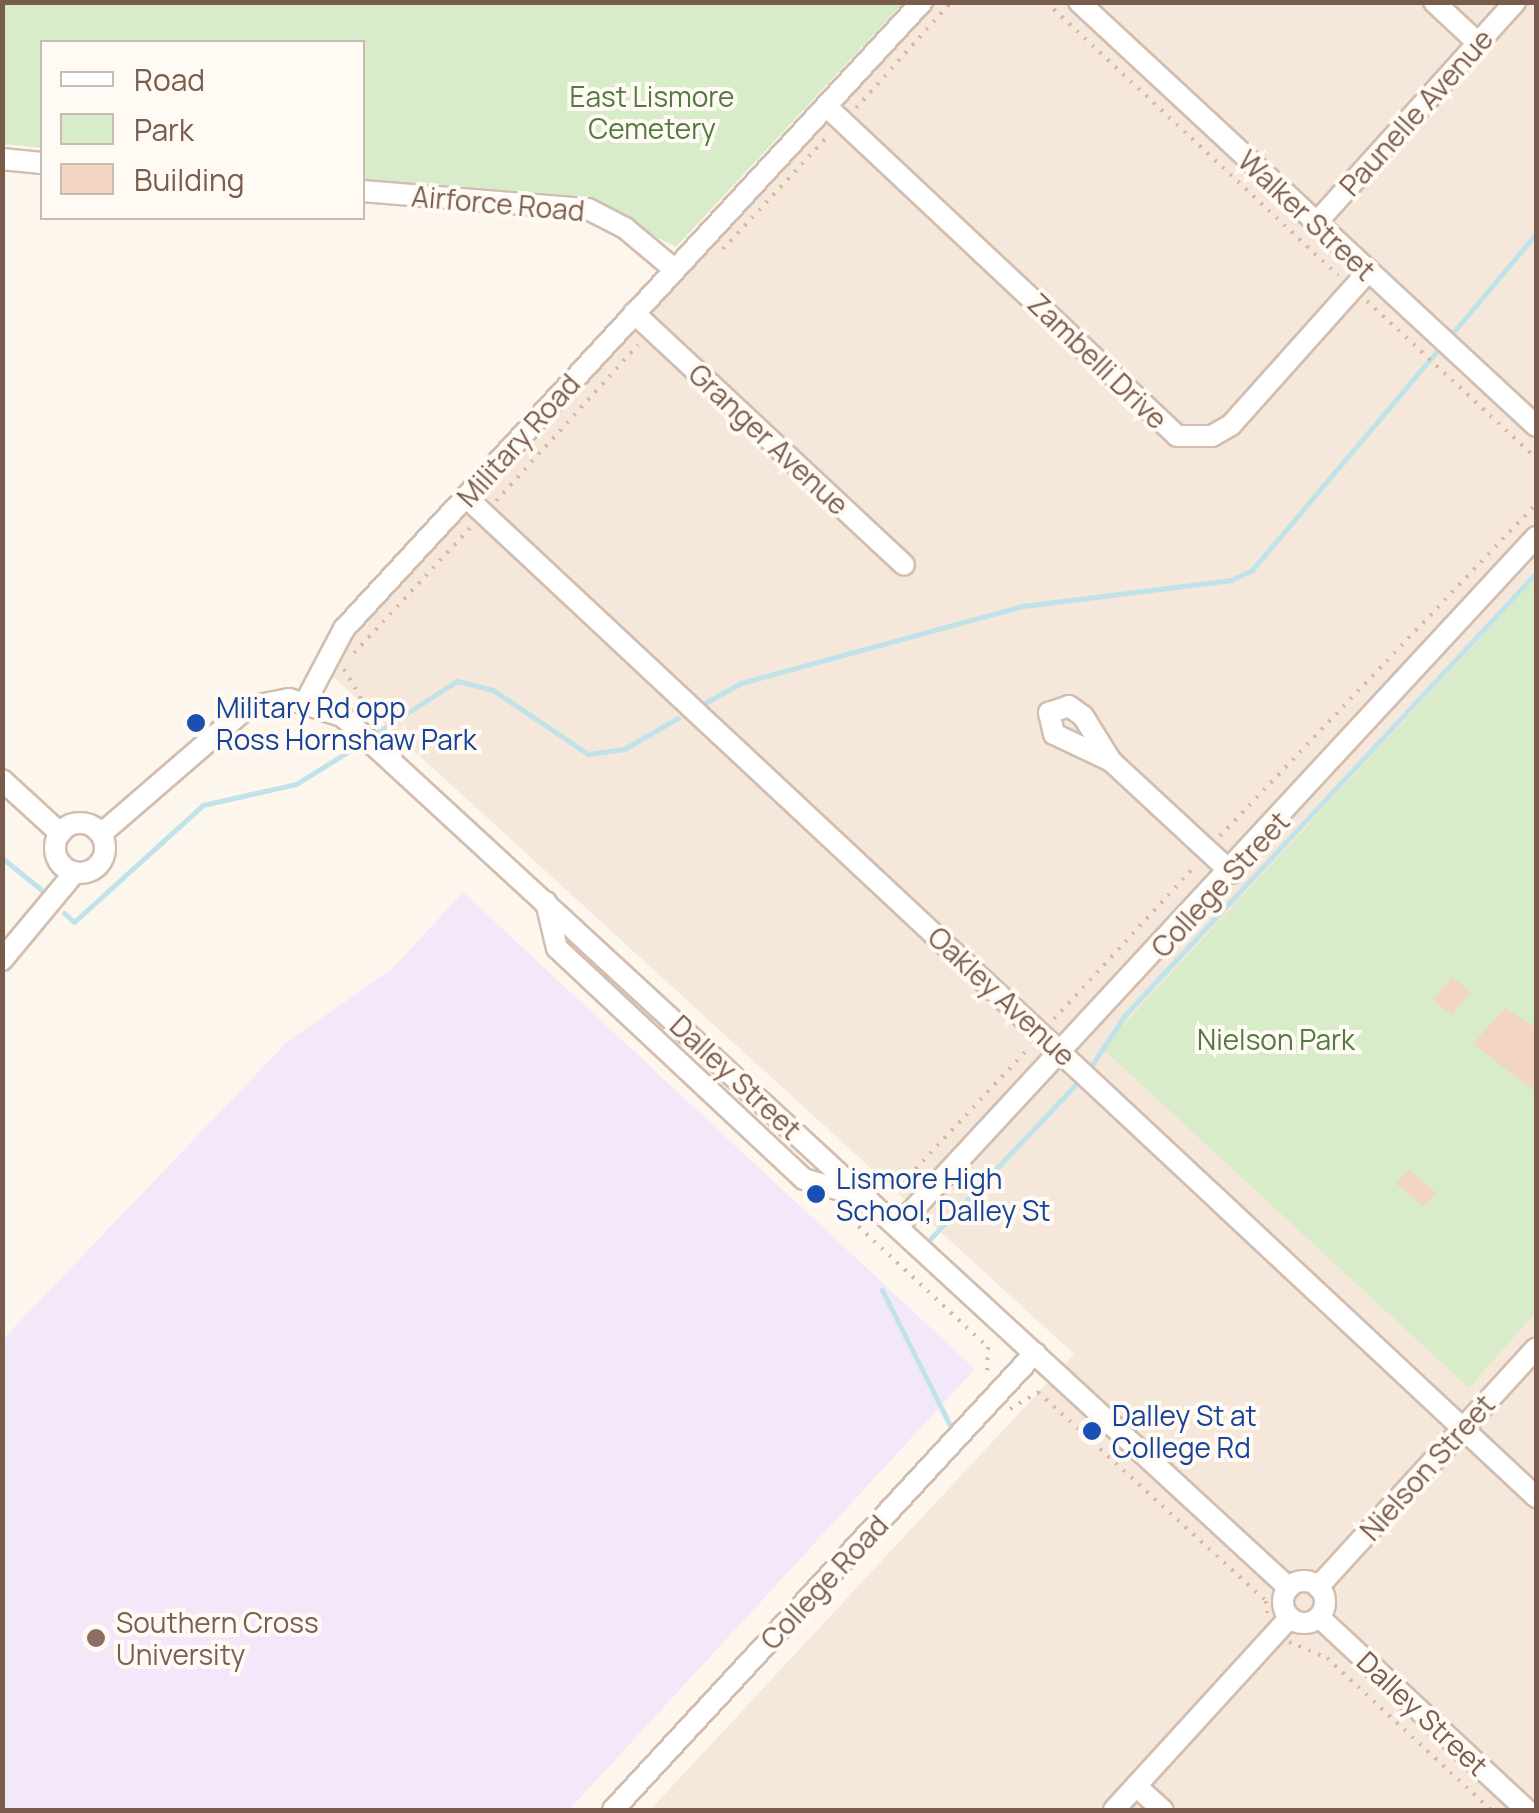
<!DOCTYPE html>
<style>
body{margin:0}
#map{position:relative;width:1539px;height:1813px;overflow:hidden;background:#fdf6ec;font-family:Manrope,sans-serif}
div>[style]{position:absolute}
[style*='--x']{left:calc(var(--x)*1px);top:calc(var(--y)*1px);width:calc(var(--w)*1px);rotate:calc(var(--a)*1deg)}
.residential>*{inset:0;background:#f5e8da}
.education>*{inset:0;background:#f3e8fa}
.green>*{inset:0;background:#d8ecc9}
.stream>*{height:5px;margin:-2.5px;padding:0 2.5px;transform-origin:2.5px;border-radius:2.5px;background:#bfe3e8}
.building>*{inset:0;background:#f3d5c3}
.path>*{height:4px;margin-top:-2px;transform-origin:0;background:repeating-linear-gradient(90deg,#d9b8a5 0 2.5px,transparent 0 10.5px)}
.roads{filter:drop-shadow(2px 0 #d1beb0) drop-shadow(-2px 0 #d1beb0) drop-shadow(0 2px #d1beb0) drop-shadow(0 -2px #d1beb0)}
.minor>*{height:20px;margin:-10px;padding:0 10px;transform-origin:10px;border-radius:10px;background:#fff}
.minor>.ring{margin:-10px;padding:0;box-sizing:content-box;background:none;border:20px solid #fff;border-radius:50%}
.dots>*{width:28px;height:28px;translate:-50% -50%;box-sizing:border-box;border:5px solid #fffaf3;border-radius:50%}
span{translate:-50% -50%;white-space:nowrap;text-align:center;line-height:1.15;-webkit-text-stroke:8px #fffaf3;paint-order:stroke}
.park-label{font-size:28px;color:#537a41}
.street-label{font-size:28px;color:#7a5c4d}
.transit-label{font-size:28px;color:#164399}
.left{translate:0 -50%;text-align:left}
.education-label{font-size:28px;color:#785e54}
.frame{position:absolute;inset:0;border:5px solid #7a5c4d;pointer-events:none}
.legend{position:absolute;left:40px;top:40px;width:325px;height:180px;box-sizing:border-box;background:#fffaf3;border:2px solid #cabbb1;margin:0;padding:12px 18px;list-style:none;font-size:30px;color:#7a5c4d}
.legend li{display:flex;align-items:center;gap:20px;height:50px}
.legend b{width:50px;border:2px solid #cabbb1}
</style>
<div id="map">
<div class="residential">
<i style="clip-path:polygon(923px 3px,1536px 3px,1536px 1810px,650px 1810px,1074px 1354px,319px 664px)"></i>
</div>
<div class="education">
<i style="clip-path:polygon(463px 892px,975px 1369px,569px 1810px,3px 1810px,3px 1339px,287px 1042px,392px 969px)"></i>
</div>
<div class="green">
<i style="clip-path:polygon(2px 3px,903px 3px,676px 247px,589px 203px,363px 180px,362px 42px,42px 42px,42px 148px,3px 144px)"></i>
<i style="clip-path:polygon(1536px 578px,1536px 1312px,1469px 1388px,1102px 1048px)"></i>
</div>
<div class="stream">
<i style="--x:1450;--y:336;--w:133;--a:-49.9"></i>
<i style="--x:705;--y:703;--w:41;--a:-29.1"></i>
<i style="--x:741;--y:683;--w:292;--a:-15.3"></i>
<i style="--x:1023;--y:606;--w:210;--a:-7.1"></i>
<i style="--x:1231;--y:580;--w:23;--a:-25"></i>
<i style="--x:1252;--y:570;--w:296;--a:-49.8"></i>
<i style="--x:371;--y:736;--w:102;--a:-32.6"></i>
<i style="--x:457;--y:681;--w:37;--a:14"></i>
<i style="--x:493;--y:690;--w:115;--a:34"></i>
<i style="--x:588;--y:754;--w:36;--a:-8"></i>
<i style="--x:624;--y:749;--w:62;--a:-29.9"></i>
<i style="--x:2;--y:858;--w:53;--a:38.8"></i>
<i style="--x:64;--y:913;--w:13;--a:42"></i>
<i style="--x:74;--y:922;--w:174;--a:-42.2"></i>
<i style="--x:203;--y:805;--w:95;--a:-12.7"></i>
<i style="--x:296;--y:784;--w:78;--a:-31.8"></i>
<i style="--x:1087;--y:1072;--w:69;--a:-56.3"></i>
<i style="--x:1125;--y:1015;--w:604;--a:-47.08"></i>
<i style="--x:931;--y:1238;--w:217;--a:-46.7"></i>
<i style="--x:882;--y:1290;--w:153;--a:63.3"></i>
</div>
<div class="building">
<i style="clip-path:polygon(1452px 977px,1471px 992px,1452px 1015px,1433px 1000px)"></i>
<i style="clip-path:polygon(1505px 1008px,1536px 1028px,1536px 1092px,1473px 1044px)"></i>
<i style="clip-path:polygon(1409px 1169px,1436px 1193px,1424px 1207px,1396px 1184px)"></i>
</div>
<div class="path">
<i style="--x:1046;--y:2;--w:400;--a:43.1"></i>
<i style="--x:856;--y:108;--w:142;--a:-48.1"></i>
<i style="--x:723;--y:249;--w:156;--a:-47.1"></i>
<i style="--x:1367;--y:301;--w:231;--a:42.9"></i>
<i style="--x:496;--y:501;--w:211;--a:-47.7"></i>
<i style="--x:354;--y:653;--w:171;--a:-47.1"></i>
<i style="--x:344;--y:669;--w:39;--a:60"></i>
<i style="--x:1220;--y:836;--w:458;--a:-46.4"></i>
<i style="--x:1054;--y:1019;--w:208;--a:-47.3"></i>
<i style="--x:894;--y:1192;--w:195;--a:-46.9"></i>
<i style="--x:843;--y:1212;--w:198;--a:43"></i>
<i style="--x:988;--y:1347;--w:27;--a:92"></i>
<i style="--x:1010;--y:1409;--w:33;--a:-31"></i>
<i style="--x:1038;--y:1392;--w:309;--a:42.5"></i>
<i style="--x:1266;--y:1601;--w:12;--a:85"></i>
<i style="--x:1289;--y:1642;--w:41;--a:22.8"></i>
<i style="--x:1327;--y:1658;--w:224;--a:42.8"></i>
</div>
<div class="roads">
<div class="minor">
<i style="--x:1079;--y:2;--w:623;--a:42.85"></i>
<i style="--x:1434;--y:2;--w:60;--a:43"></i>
<i style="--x:826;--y:106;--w:482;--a:43.2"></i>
<i style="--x:1177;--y:436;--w:35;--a:0"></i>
<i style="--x:1212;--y:436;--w:22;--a:-30"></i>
<i style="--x:1231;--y:425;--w:205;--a:-48.2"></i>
<i style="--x:2;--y:159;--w:40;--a:5.7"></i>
<i style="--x:362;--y:191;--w:227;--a:4.6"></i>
<i style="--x:588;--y:209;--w:42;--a:27.2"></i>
<i style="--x:625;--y:228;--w:64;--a:39.9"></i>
<i style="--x:1317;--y:222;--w:296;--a:-48"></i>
<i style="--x:634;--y:313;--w:369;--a:43"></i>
<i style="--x:466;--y:497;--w:1465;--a:43.06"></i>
<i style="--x:306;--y:701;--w:81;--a:-62.2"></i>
<i style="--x:344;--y:629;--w:853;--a:-47.33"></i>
<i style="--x:1111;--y:761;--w:63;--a:-154.7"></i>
<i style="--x:1054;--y:734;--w:22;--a:-103"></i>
<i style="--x:1049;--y:713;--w:21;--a:-19"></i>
<i style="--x:1069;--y:706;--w:17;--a:36"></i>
<i style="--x:1083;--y:716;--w:53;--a:58.1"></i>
<i style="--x:1111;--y:761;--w:165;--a:42.8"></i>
<i style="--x:2;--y:780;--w:79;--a:42.4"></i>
<i class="ring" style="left:55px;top:823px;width:30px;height:30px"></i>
<i style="--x:101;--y:834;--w:194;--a:-40.8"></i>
<i style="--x:248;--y:707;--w:42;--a:-11"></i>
<i style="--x:289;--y:699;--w:56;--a:17.8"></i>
<i style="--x:342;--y:716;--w:1287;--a:42.64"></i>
<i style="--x:546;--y:902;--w:47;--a:76.6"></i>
<i style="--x:557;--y:948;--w:338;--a:43.1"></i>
<i style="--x:804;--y:1179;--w:66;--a:16.8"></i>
<i style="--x:2;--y:960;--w:114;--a:-50.3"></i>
<i style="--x:898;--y:1226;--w:939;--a:-47.2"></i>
<i class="ring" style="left:1283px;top:1581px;width:22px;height:22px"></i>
<i style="--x:1318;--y:1587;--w:323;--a:-47.6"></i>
<i style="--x:1319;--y:1617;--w:284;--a:42.9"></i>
<i style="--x:1136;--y:1786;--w:36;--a:42"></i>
<i style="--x:613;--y:1810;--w:622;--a:-47.28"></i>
<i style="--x:1114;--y:1810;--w:261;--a:-47.6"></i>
</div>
</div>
<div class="dots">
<i style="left:196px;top:723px;background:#1a4fb4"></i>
<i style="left:816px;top:1194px;background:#1a4fb4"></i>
<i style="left:1092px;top:1431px;background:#1a4fb4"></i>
<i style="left:96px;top:1638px;background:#8d6e63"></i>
</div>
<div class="park-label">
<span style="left:652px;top:112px">East Lismore<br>Cemetery</span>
<span style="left:1276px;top:1039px">Nielson Park</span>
</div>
<div class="street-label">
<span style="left:1416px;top:112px;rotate:-48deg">Paunelle Avenue</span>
<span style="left:498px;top:203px;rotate:5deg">Airforce Road</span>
<span style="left:1307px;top:215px;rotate:43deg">Walker Street</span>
<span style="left:1098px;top:361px;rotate:44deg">Zambelli Drive</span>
<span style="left:769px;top:439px;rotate:43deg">Granger Avenue</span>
<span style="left:518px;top:440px;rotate:-48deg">Military Road</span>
<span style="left:1220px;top:884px;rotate:-47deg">College Street</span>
<span style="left:1002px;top:996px;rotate:43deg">Oakley Avenue</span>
<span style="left:736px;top:1077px;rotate:43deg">Dalley Street</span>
<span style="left:1427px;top:1467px;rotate:-48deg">Nielson Street</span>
<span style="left:824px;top:1582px;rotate:-47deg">College Road</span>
<span style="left:1423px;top:1713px;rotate:43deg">Dalley Street</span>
</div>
<div class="transit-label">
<span class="left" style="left:216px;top:723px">Military Rd opp<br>Ross Hornshaw Park</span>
<span class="left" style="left:836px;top:1194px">Lismore High<br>School, Dalley St</span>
<span class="left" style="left:1112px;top:1431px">Dalley St at<br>College Rd</span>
</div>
<div class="education-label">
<span class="left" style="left:116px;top:1638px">Southern Cross<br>University</span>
</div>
<div class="frame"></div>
<ul class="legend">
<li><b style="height:12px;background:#fff"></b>Road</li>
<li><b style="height:28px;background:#d8ecc9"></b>Park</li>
<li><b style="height:28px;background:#f3d5c3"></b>Building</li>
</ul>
</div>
